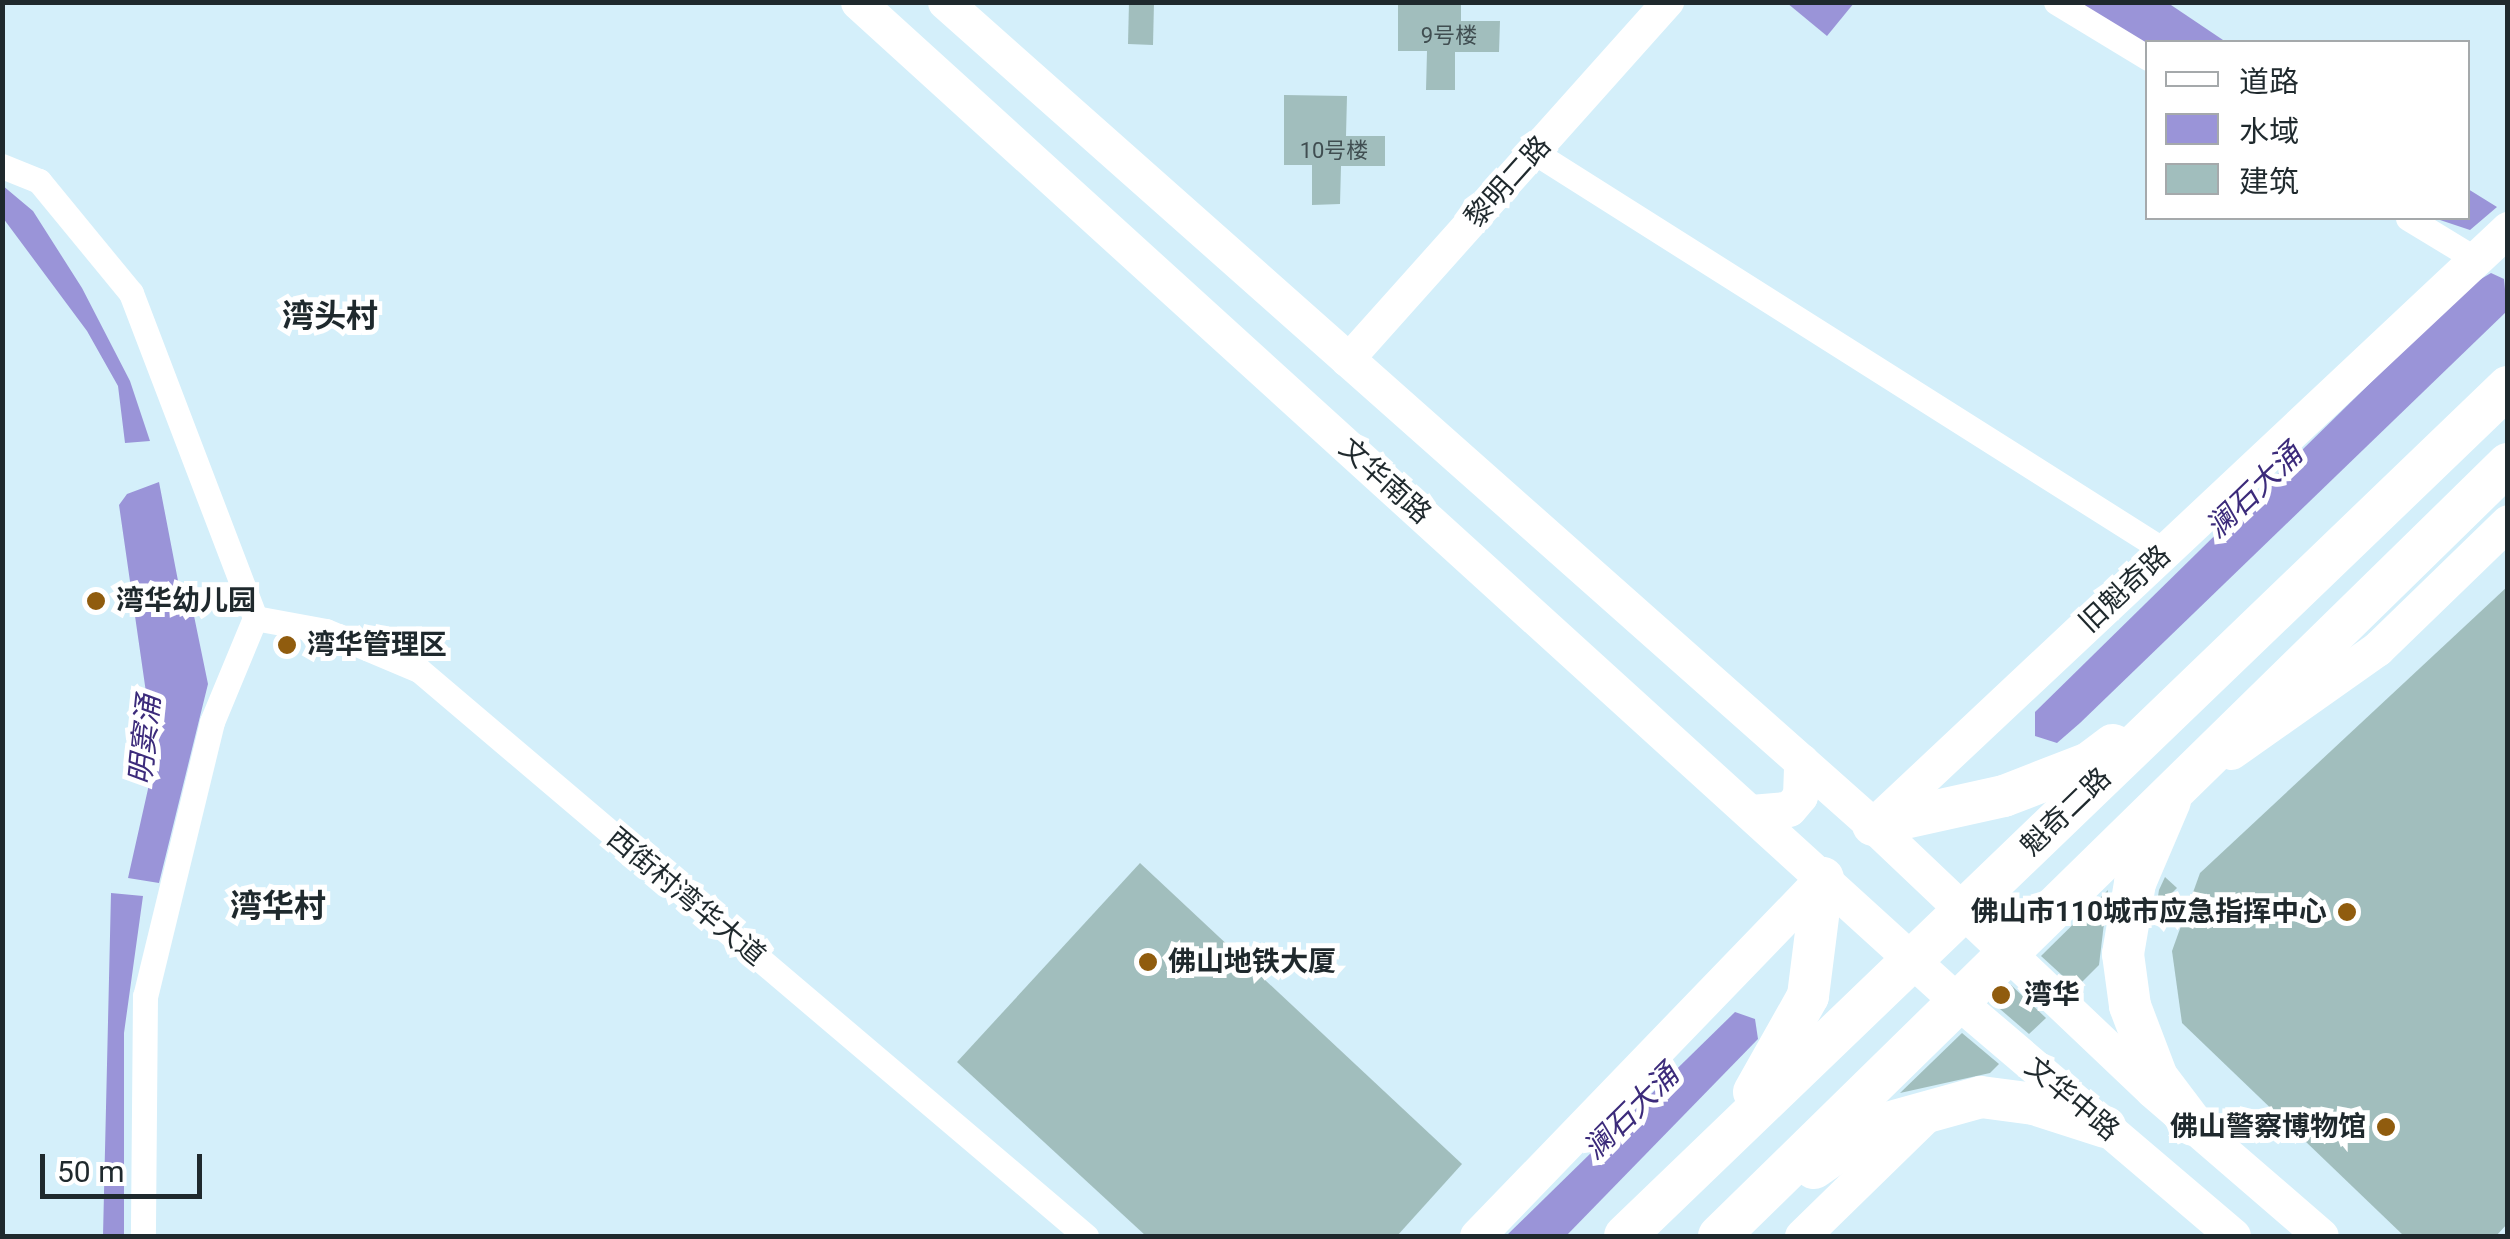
<!DOCTYPE html>
<meta charset="utf-8">
<style>
body{margin:0}
#map{position:relative;width:2510px;height:1239px;overflow:hidden;background:#d4effa;font-family:Roboto,"Noto Sans SC",sans-serif}
div>[style]{position:absolute}
[style*='--x']{left:calc(var(--x)*1px);top:calc(var(--y)*1px);width:calc(var(--w)*1px);rotate:calc(var(--a)*1deg)}
.water>*{inset:0;background:#9a94d8}
.building>*{inset:0;background:#a1bebd}
.minor>*{height:25px;margin:-12.5px;padding:0 12.5px;transform-origin:12.5px;border-radius:12.5px;background:#fff}
.tertiary>*{height:32px;margin:-16px;padding:0 16px;transform-origin:16px;border-radius:16px;background:#fff}
.secondary>*{height:35px;margin:-17.5px;padding:0 17.5px;transform-origin:17.5px;border-radius:17.5px;background:#fff}
.trunk>*{height:42px;margin:-21px;padding:0 21px;transform-origin:21px;border-radius:21px;background:#fff}
.dots>*{width:28px;height:28px;translate:-50% -50%;box-sizing:border-box;border:5px solid #fff;border-radius:50%}
span{translate:-50% -50%;white-space:nowrap;text-align:center;line-height:1.15;-webkit-text-stroke:10px #fff;paint-order:stroke}
.number-label{font-size:22px;color:#404e51}
.number-label span{-webkit-text-stroke-width:0}
.street-label{font-size:28px;color:#1f292d}
.poi-label{font-size:28px;color:#1f292d;font-weight:700}
.left{translate:0 -50%;text-align:left}
.right{translate:-100% -50%;text-align:right}
.water-label{font-size:30px;color:#3c2b7b;font-style:italic}
.quarter-label{font-size:32px;color:#1f292d;font-weight:700}
.frame{position:absolute;inset:0;border:5px solid #1f292d;pointer-events:none}
.legend{position:absolute;left:2145px;top:40px;width:325px;height:180px;box-sizing:border-box;background:#fff;border:2px solid #a5a9ab;margin:0;padding:12px 18px;list-style:none;font-size:30px;color:#1f292d}
.legend li{display:flex;align-items:center;gap:20px;height:50px}
.legend b{width:50px;border:2px solid #a5a9ab}
.scale{position:absolute;left:40px;top:1154px;width:162px;height:45px;box-sizing:border-box;border:5px solid #1f292d;border-top:0;padding-left:12px;font-size:30px;line-height:35px;white-space:nowrap;color:#1f292d;-webkit-text-stroke:8px #fff;paint-order:stroke}
</style>
<div id="map">
<div class="water">
<i style="clip-path:polygon(1787px 3px,1854px 3px,1827px 36px)"></i>
<i style="clip-path:polygon(2075px 3px,2168px 3px,2226px 42px,2147px 46px)"></i>
<i style="clip-path:polygon(2px 185px,33px 211px,82px 288px,130px 381px,150px 441px,125px 443px,118px 386px,87px 331px,3px 218px)"></i>
<i style="clip-path:polygon(2468px 189px,2497px 207px,2470px 230px,2434px 218px,2468px 218px)"></i>
<i style="clip-path:polygon(2491px 273px,2504px 279px,2507px 311px,2080px 723px,2057px 743px,2035px 736px,2035px 712px,2469px 286px)"></i>
<i style="clip-path:polygon(159px 482px,184px 612px,193px 611px,208px 684px,159px 883px,128px 878px,148px 789px,152px 734px,119px 505px,127px 494px)"></i>
<i style="clip-path:polygon(111px 893px,143px 896px,124px 1033px,124px 1236px,103px 1236px)"></i>
<i style="clip-path:polygon(1735px 1012px,1755px 1019px,1758px 1039px,1566px 1236px,1506px 1236px)"></i>
</div>
<div class="building">
<i style="clip-path:polygon(1129px 2px,1154px 2px,1153px 45px,1128px 44px)"></i>
<i style="clip-path:polygon(1398px 2px,1461px 2px,1461px 21px,1500px 21px,1499px 52px,1455px 52px,1455px 90px,1426px 90px,1427px 51px,1398px 51px)"></i>
<i style="clip-path:polygon(1284px 95px,1347px 96px,1346px 136px,1385px 136px,1385px 166px,1341px 166px,1340px 204px,1312px 205px,1312px 165px,1284px 165px)"></i>
<i style="clip-path:polygon(2508px 586px,2508px 1223px,2496px 1236px,2404px 1236px,2182px 1023px,2172px 951px,2200px 873px)"></i>
<i style="clip-path:polygon(1140px 863px,1462px 1164px,1397px 1236px,1146px 1236px,957px 1062px)"></i>
<i style="clip-path:polygon(2165px 877px,2177px 888px,2156px 909px,2159px 890px)"></i>
<i style="clip-path:polygon(2108px 890px,2099px 965px,2076px 988px,2041px 956px)"></i>
<i style="clip-path:polygon(2011px 985px,2046px 1018px,2029px 1034px,1993px 1003px)"></i>
<i style="clip-path:polygon(1962px 1033px,1999px 1064px,1990px 1073px,1900px 1093px)"></i>
</div>
<div class="minor">
<i style="--x:2056;--y:2;--w:108;--a:31.3"></i>
<i style="--x:1534;--y:152;--w:747;--a:32.31"></i>
<i style="--x:2;--y:166;--w:40;--a:22"></i>
<i style="--x:39;--y:181;--w:145;--a:50.6"></i>
<i style="--x:131;--y:293;--w:348;--a:69.1"></i>
<i style="--x:255;--y:618;--w:113;--a:112.5"></i>
<i style="--x:212;--y:722;--w:282;--a:103.7"></i>
<i style="--x:145;--y:996;--w:240;--a:90.5"></i>
<i style="--x:2408;--y:218;--w:81;--a:31.3"></i>
<i style="--x:255;--y:618;--w:72;--a:10.4"></i>
<i style="--x:326;--y:631;--w:101;--a:22.8"></i>
<i style="--x:419;--y:670;--w:875;--a:40.32"></i>
</div>
<div class="tertiary">
<i style="--x:1347;--y:361;--w:482;--a:-48.2"></i>
</div>
<div class="secondary">
<i style="--x:858;--y:2;--w:1482;--a:42.27"></i>
<i style="--x:1955;--y:999;--w:365;--a:40.4"></i>
<i style="--x:945;--y:2;--w:1240;--a:41.57"></i>
<i style="--x:1873;--y:825;--w:385;--a:43.5"></i>
<i style="--x:2152;--y:1090;--w:223;--a:40.8"></i>
<i style="--x:2231;--y:752;--w:179;--a:-35.2"></i>
<i style="--x:2377;--y:649;--w:182;--a:-44.1"></i>
<i style="--x:1751;--y:812;--w:38;--a:-5"></i>
<i style="--x:1789;--y:809;--w:17;--a:-50"></i>
<i style="--x:1800;--y:796;--w:35;--a:-88"></i>
<i style="--x:1873;--y:825;--w:871;--a:-43.19"></i>
<i style="--x:1477;--y:1236;--w:498;--a:-46"></i>
<i style="--x:1802;--y:1236;--w:179;--a:-44.3"></i>
</div>
<div class="trunk">
<i style="--x:2170;--y:801;--w:89;--a:113.1"></i>
<i style="--x:2135;--y:883;--w:72;--a:99.6"></i>
<i style="--x:2123;--y:954;--w:52;--a:82.3"></i>
<i style="--x:2130;--y:1006;--w:76;--a:69.2"></i>
<i style="--x:2157;--y:1077;--w:60;--a:53.1"></i>
<i style="--x:1873;--y:825;--w:134;--a:-12.5"></i>
<i style="--x:2004;--y:796;--w:91;--a:-21.2"></i>
<i style="--x:2089;--y:763;--w:30;--a:-37"></i>
<i style="--x:1754;--y:1092;--w:110;--a:-60.6"></i>
<i style="--x:1808;--y:996;--w:119;--a:-82.8"></i>
<i style="--x:1814;--y:1168;--w:72;--a:-34.8"></i>
<i style="--x:1873;--y:1127;--w:112;--a:-15.5"></i>
<i style="--x:1981;--y:1097;--w:53;--a:7.5"></i>
<i style="--x:2034;--y:1104;--w:75;--a:17.9"></i>
<i style="--x:1625;--y:1236;--w:1225;--a:-43.88"></i>
<i style="--x:1719;--y:1236;--w:1104;--a:-44.38"></i>
</div>
<div class="dots">
<i style="left:96px;top:601px;background:#905c0e"></i>
<i style="left:287px;top:645px;background:#905c0e"></i>
<i style="left:2347px;top:912px;background:#905c0e"></i>
<i style="left:1148px;top:962px;background:#905c0e"></i>
<i style="left:2001px;top:995px;background:#905c0e"></i>
<i style="left:2386px;top:1127px;background:#905c0e"></i>
</div>
<div class="number-label">
<span style="left:1449px;top:36px">9号楼</span>
<span style="left:1334px;top:151px">10号楼</span>
</div>
<div class="street-label">
<span style="left:1508px;top:182px;rotate:-48deg">黎明二路</span>
<span style="left:1385px;top:481px;rotate:42deg">文华南路</span>
<span style="left:2125px;top:589px;rotate:-43deg">旧魁奇路</span>
<span style="left:2066px;top:812px;rotate:-44deg">魁奇二路</span>
<span style="left:686px;top:897px;rotate:40deg">西街村湾华大道</span>
<span style="left:2072px;top:1099px;rotate:40deg">文华中路</span>
</div>
<div class="poi-label">
<span class="left" style="left:116px;top:601px">湾华幼儿园</span>
<span class="left" style="left:307px;top:645px">湾华管理区</span>
<span class="right" style="left:2327px;top:912px">佛山市110城市应急指挥中心</span>
<span class="left" style="left:1168px;top:962px">佛山地铁大厦</span>
<span class="left" style="left:2024px;top:995px">湾华</span>
<span class="right" style="left:2366px;top:1127px">佛山警察博物馆</span>
</div>
<div class="water-label">
<span style="left:2254px;top:491px;rotate:-44deg">澜石大涌</span>
<span style="left:145px;top:740px;rotate:-84deg">明窦涌</span>
<span style="left:1631px;top:1112px;rotate:-45deg">澜石大涌</span>
</div>
<div class="quarter-label">
<span style="left:330px;top:316px">湾头村</span>
<span style="left:278px;top:906px">湾华村</span>
</div>
<div class="frame"></div>
<ul class="legend">
<li><b style="height:12px;background:#fff"></b>道路</li>
<li><b style="height:28px;background:#9a94d8"></b>水域</li>
<li><b style="height:28px;background:#a1bebd"></b>建筑</li>
</ul>
<div class="scale">50 m</div>
</div>
